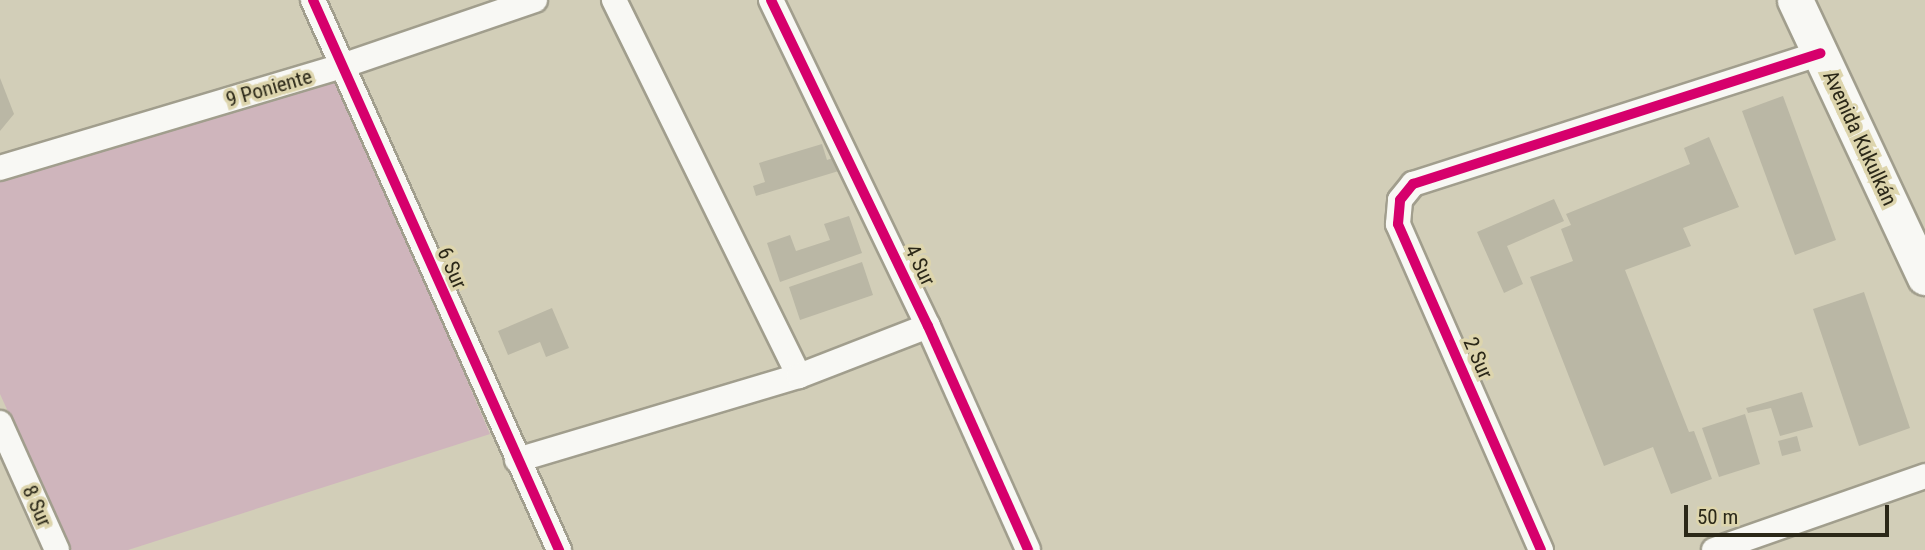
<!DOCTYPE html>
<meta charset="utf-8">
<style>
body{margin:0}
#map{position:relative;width:1925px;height:550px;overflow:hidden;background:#d2ceb8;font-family:"Roboto Condensed",sans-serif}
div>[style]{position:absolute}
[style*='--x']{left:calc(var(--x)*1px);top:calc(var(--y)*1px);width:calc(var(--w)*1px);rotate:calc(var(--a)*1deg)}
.green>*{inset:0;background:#cfb5bc}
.building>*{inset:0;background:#bab7a5}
.roads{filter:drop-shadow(2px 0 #a19e8d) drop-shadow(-2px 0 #a19e8d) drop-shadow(0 2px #a19e8d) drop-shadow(0 -2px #a19e8d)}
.street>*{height:24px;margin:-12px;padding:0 12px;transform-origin:12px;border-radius:12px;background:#f8f8f4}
.secondary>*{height:35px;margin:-17.5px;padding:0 17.5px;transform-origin:17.5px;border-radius:17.5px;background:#f8f8f4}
.cycleway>*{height:10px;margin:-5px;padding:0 5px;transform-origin:5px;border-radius:5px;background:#d6006c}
span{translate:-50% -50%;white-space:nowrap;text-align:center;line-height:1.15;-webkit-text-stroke:7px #ddd5ad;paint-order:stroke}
.street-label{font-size:21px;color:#2b2818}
.scale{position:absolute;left:1684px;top:505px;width:205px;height:32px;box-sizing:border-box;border:4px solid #2b2818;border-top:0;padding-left:9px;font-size:21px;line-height:24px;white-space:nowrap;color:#2b2818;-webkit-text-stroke:5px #ddd5ad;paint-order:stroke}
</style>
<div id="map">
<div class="green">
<i style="clip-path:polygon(338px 78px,490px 434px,128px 550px,71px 550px,0 394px,0 178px)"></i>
</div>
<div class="building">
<i style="clip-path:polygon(0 78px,14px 114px,0 131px)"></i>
<i style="clip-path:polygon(1783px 96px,1836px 240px,1795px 255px,1742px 111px)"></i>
<i style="clip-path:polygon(1709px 137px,1739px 207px,1683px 228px,1691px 246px,1625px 270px,1689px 432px,1694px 431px,1712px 479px,1671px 494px,1653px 447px,1604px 466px,1530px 277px,1573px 261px,1561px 229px,1571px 225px,1566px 214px,1690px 164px,1684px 148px)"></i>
<i style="clip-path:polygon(822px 144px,827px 160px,838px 156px,842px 170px,756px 196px,753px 186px,765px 182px,759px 163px)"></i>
<i style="clip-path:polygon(1554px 199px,1564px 221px,1507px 246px,1523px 284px,1504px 293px,1477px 232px)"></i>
<i style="clip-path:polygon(849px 216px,862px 253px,780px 282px,767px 243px,790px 235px,796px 251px,830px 240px,824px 224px)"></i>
<i style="clip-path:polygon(862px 262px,873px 295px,800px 320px,789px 287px)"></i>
<i style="clip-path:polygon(1864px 292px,1910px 428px,1859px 446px,1813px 309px)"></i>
<i style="clip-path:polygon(552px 308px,569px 348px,546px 357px,540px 342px,508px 355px,498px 331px)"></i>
<i style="clip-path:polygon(1802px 392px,1813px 427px,1780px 436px,1771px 408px,1748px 413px,1746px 408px)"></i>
<i style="clip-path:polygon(1745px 414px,1760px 464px,1719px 477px,1702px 428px)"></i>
<i style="clip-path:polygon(1797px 436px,1801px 451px,1782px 456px,1778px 441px)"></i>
</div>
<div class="roads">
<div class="street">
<i style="--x:313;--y:0;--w:603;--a:65.9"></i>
<i style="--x:614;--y:0;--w:419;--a:63.8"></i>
<i style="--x:771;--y:0;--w:362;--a:64.3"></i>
<i style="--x:928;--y:326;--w:245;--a:65.9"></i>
<i style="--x:0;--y:168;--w:357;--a:-16.6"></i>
<i style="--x:342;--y:66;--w:204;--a:-18.9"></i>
<i style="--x:0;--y:423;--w:139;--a:65.8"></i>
<i style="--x:517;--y:460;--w:294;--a:-16.6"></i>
<i style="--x:799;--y:376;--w:138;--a:-21.2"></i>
<i style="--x:1541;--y:550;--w:356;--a:-113.7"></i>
<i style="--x:1398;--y:224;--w:24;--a:-85"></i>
<i style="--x:1400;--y:200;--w:21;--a:-51"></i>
<i style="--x:1413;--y:184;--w:428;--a:-17.8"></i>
<i style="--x:1714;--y:550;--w:224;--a:-19.3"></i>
</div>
<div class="secondary">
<i style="--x:1795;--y:0;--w:306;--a:64.9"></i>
</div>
</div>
<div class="cycleway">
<i style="--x:313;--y:0;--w:603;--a:65.9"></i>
<i style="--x:771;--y:0;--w:362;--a:64.3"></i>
<i style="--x:928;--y:326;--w:245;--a:65.9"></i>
<i style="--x:1541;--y:550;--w:356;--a:-113.7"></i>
<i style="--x:1398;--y:224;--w:24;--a:-85"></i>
<i style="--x:1400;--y:200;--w:21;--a:-51"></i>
<i style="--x:1413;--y:184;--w:428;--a:-17.8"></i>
</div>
<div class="street-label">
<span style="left:269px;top:88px;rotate:-16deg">9 Poniente</span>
<span style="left:1860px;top:138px;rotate:65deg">Avenida Kukulkán</span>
<span style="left:920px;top:265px;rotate:64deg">4 Sur</span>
<span style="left:452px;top:268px;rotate:66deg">6 Sur</span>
<span style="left:1478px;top:358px;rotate:66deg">2 Sur</span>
<span style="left:37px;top:506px;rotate:66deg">8 Sur</span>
</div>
<div class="scale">50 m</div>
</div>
